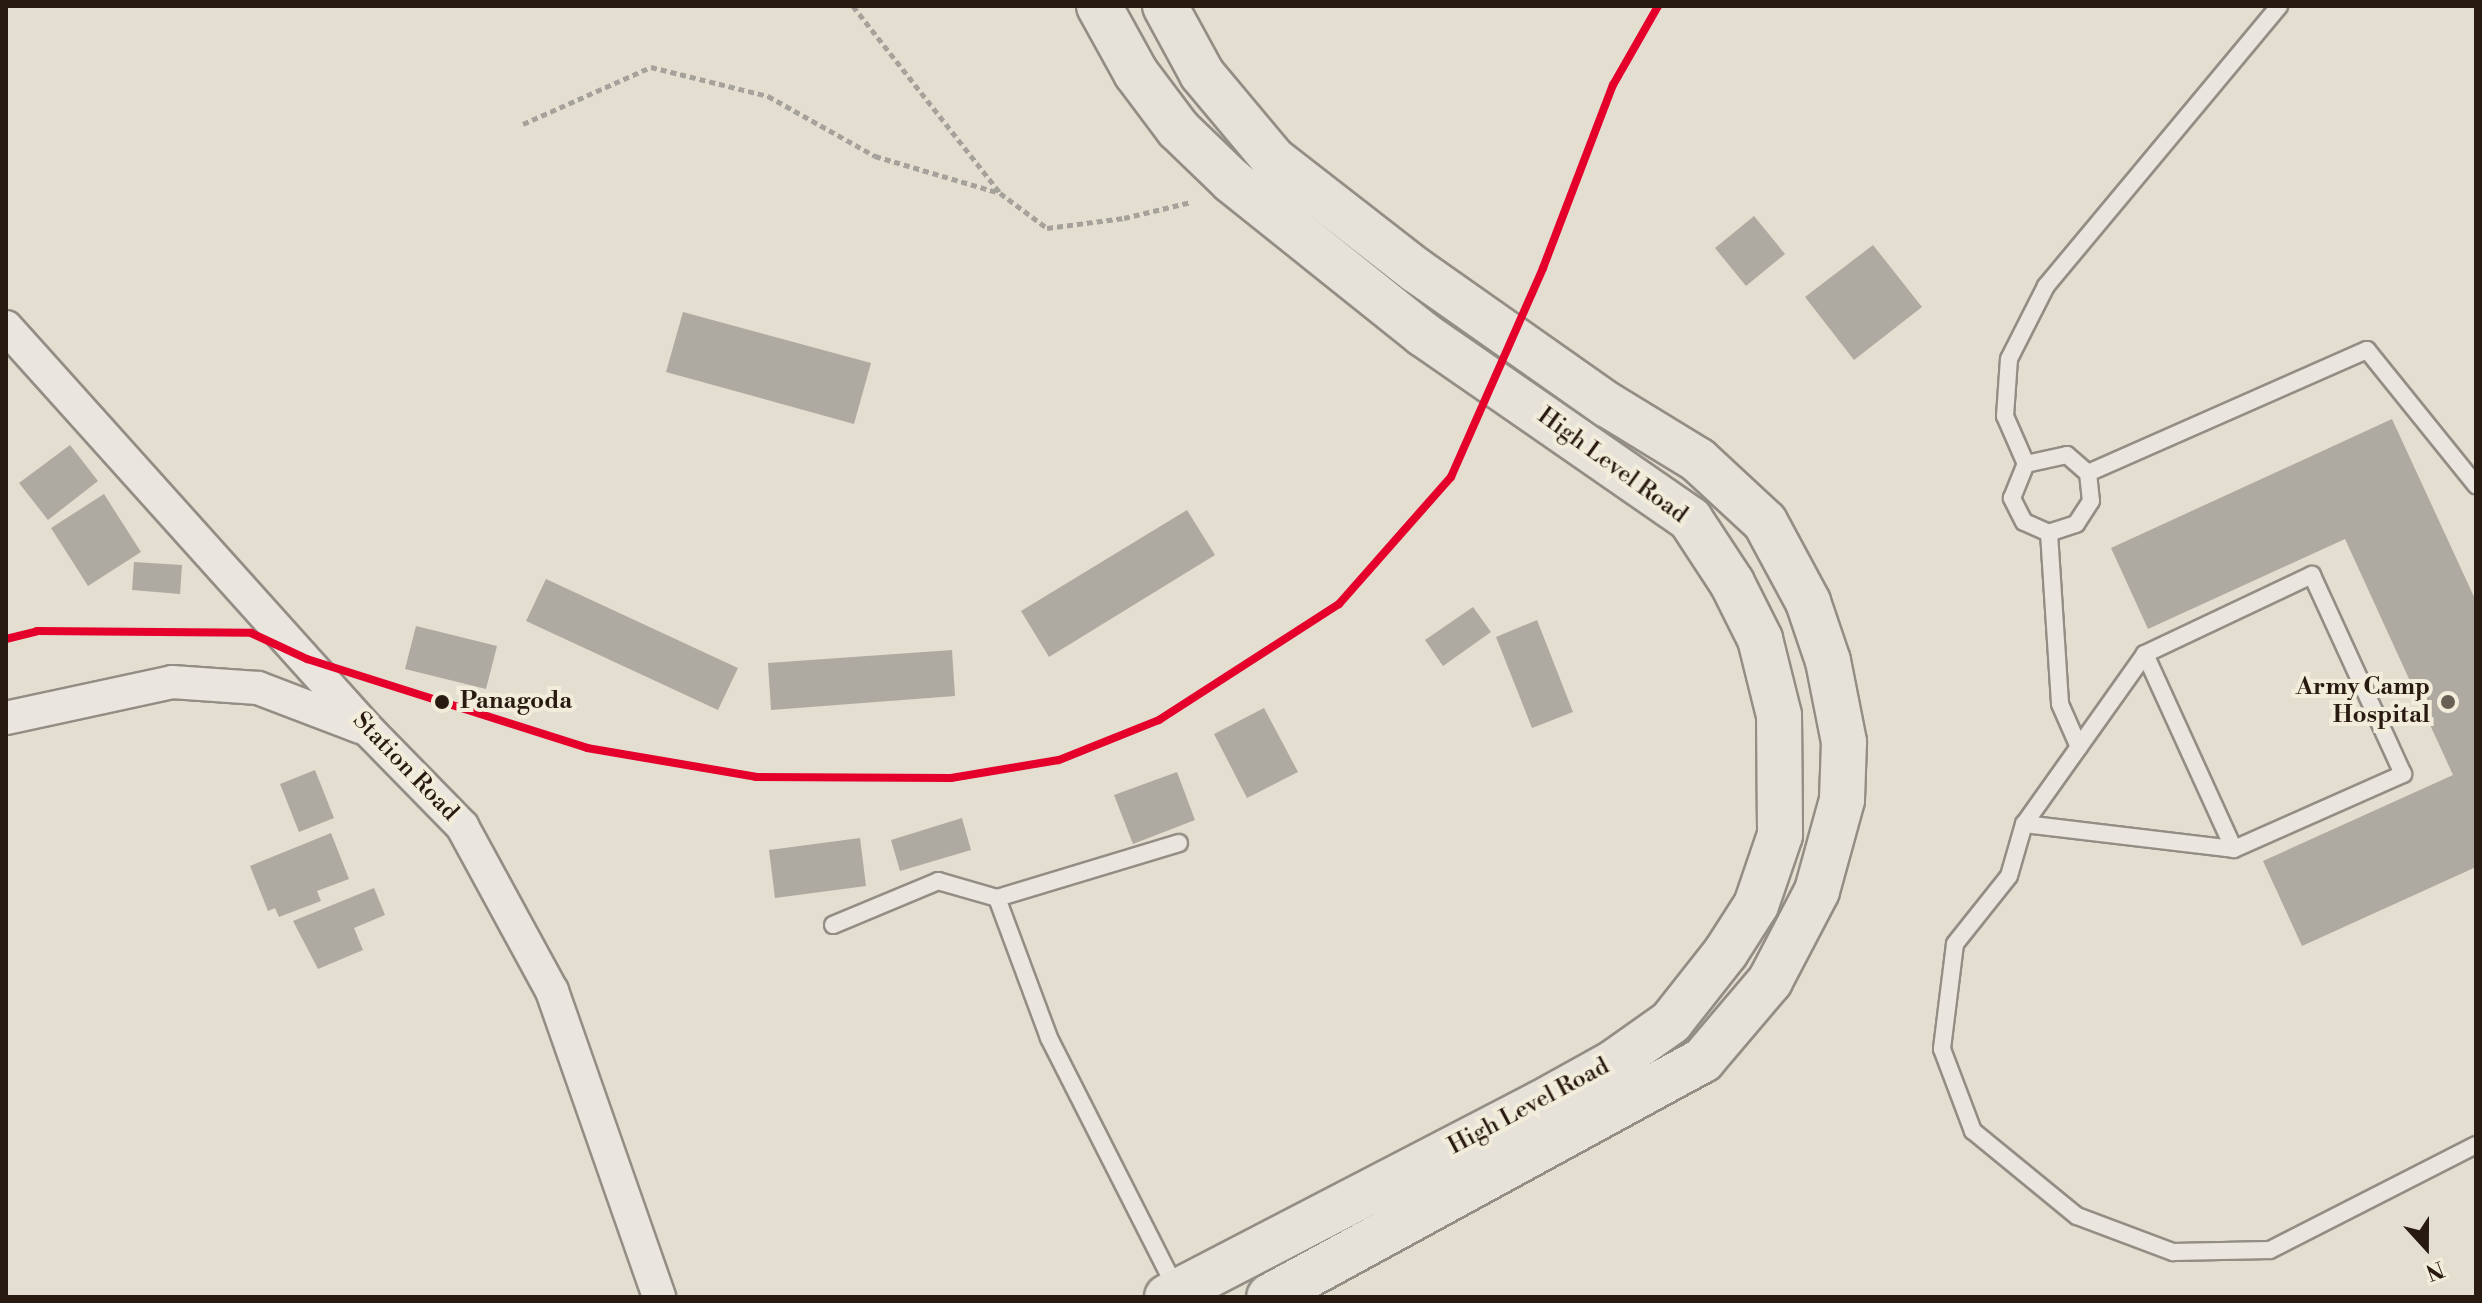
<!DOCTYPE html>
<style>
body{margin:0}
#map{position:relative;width:2482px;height:1303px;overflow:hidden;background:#e3ded0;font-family:"Libre Bodoni",serif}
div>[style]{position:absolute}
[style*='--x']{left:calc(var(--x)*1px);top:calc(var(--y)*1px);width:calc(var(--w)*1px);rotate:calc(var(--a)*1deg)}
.building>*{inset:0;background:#afaaa1}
.path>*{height:5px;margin-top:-2.5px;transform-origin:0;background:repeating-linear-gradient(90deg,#a5a29b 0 6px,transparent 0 10px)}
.roads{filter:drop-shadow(2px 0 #938e85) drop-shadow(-2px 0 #938e85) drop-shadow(0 2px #938e85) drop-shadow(0 -2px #938e85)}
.service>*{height:16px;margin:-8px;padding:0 8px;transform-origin:8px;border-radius:8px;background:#eae6df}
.minor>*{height:32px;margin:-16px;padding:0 16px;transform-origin:16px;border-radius:16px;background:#eae6df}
.trunk>*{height:44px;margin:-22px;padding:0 22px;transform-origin:22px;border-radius:22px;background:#e6e2da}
.rail-1>*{height:8px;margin:-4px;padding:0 4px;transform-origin:4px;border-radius:4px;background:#e4002b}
.dots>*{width:22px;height:22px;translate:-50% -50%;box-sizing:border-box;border:4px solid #f2ecdb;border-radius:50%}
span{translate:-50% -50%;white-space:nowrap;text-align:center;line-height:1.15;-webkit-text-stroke:8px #f2ecdb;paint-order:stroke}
.street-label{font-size:24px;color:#291a11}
.poi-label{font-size:24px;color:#291a11;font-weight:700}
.right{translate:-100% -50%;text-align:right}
.stop-label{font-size:24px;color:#291a11;font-weight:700}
.left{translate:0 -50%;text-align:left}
.frame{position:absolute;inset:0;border:8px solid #291a11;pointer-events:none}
.north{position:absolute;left:2386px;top:1207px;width:80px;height:80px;-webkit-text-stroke:6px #f2ecdb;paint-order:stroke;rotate:159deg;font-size:22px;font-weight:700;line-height:32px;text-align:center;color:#291a11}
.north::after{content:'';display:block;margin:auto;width:28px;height:36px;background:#291a11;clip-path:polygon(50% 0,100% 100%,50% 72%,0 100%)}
</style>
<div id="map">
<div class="building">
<i style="clip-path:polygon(1754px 216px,1785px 254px,1746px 286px,1715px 248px)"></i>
<i style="clip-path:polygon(1873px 245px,1922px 307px,1854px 360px,1805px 297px)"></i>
<i style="clip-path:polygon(683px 312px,871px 363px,854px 424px,666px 372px)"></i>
<i style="clip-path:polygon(2392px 419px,2476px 601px,2476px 867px,2302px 946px,2263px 861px,2453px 775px,2345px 539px,2148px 629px,2111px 548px)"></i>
<i style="clip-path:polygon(70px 445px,98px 481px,48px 520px,19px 483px)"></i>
<i style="clip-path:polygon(104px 494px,141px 552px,88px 586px,51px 528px)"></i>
<i style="clip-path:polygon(1187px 510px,1215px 555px,1049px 657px,1021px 611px)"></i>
<i style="clip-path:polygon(134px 562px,182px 565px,180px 594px,132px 590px)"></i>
<i style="clip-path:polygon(546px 579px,738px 668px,718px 710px,526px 621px)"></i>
<i style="clip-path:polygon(1473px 607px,1491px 632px,1443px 666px,1425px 640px)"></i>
<i style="clip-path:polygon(1537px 620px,1573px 712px,1532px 728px,1496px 637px)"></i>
<i style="clip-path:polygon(416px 626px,497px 646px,486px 689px,405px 669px)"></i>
<i style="clip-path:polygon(952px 650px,955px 696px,771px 710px,768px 663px)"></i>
<i style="clip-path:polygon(1264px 708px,1298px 772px,1247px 798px,1214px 734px)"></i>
<i style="clip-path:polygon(315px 770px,334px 818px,299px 832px,280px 784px)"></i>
<i style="clip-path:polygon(1177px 772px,1195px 820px,1133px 844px,1114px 795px)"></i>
<i style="clip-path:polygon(962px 818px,971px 850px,900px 871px,891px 840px)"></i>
<i style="clip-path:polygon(331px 833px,349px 879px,317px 891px,321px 901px,279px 917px,275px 908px,268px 911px,250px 866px)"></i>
<i style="clip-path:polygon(860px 838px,866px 886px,775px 898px,769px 850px)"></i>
<i style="clip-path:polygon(374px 888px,385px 915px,354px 928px,363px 950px,318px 969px,293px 921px)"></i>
</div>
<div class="path">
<i style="--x:853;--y:6;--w:238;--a:51.8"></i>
<i style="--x:1000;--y:193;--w:59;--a:36.7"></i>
<i style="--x:1047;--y:228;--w:78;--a:-7.4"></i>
<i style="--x:1124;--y:218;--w:69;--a:-13.4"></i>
<i style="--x:523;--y:124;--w:140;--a:-24"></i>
<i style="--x:651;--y:67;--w:121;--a:13.9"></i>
<i style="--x:768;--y:96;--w:123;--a:29.3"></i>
<i style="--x:875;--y:156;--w:130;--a:16.5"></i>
</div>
<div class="roads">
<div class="service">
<i style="--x:2067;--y:455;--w:28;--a:41"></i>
<i style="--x:2088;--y:473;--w:28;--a:84"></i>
<i style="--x:2091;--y:501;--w:27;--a:123"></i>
<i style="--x:2076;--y:524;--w:28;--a:162"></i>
<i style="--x:2049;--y:533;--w:27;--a:-156"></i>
<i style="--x:2024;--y:522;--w:27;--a:-117"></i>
<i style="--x:2012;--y:498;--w:37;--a:-68"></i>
<i style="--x:2026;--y:464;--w:42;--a:-12.4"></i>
<i style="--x:2026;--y:464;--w:52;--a:-113.6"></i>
<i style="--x:2005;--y:416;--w:57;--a:-86"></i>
<i style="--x:2009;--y:359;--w:82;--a:-63.1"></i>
<i style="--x:2046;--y:286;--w:364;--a:-50.2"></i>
<i style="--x:2088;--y:473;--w:305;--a:-23.8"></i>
<i style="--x:2367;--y:350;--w:174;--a:51.1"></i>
<i style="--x:2049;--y:533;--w:171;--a:86.3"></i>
<i style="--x:2060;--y:704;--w:47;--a:66.2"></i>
<i style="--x:2145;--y:654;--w:214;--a:65.5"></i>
<i style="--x:2024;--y:824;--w:211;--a:6.8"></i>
<i style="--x:2234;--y:849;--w:185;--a:-23.9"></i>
<i style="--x:2403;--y:774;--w:219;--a:-114.6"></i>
<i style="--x:2312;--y:575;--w:185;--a:154.7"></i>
<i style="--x:2145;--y:654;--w:209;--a:125.4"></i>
<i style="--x:2024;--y:824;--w:54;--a:106.1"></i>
<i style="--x:2009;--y:876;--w:87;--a:128.5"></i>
<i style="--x:1955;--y:944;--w:106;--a:97.1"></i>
<i style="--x:1942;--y:1049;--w:88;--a:69.3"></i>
<i style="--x:1973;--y:1131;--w:134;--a:39.3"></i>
<i style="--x:2077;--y:1216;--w:103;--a:20.6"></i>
<i style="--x:2173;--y:1252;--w:97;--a:-1.2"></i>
<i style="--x:2270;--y:1250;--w:231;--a:-27"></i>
<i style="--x:997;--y:898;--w:149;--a:69.6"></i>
<i style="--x:1049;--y:1038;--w:283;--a:63.1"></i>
<i style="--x:833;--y:925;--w:114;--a:-22.7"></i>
<i style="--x:938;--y:881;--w:61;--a:16.1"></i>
<i style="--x:997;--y:898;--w:190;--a:-16.8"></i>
</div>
<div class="minor">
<i style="--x:6;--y:327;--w:545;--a:48.05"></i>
<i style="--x:370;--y:732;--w:132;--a:45.6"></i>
<i style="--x:462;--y:826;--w:188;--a:61.4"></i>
<i style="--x:552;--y:991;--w:324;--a:70.7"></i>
<i style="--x:6;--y:718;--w:170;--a:-12.2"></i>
<i style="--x:172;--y:682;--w:86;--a:4"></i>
<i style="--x:258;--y:688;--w:109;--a:20.9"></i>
</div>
<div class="trunk">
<i style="--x:1099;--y:6;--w:77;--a:61.1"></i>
<i style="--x:1136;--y:73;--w:70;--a:53.1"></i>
<i style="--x:1178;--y:129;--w:75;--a:43.9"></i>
<i style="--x:1232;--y:181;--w:245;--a:38.7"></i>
<i style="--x:1423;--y:334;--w:325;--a:34.7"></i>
<i style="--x:1690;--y:519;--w:77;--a:56.7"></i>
<i style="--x:1732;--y:583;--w:63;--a:63.4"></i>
<i style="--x:1760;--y:639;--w:78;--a:76"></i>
<i style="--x:1779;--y:715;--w:120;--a:89.5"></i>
<i style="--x:1780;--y:835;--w:74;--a:108.9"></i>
<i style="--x:1756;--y:905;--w:56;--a:122.6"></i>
<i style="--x:1726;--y:952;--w:89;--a:128.2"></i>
<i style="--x:1671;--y:1022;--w:71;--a:144.7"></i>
<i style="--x:1613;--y:1063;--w:85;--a:151"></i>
<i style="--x:1539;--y:1104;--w:419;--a:152.6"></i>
<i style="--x:1165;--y:6;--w:77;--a:61.4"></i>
<i style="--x:1202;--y:74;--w:111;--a:50.1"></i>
<i style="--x:1273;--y:159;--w:182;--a:37.9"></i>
<i style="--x:1417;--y:271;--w:233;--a:35.1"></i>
<i style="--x:1608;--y:405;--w:105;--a:31.4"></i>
<i style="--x:1698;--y:460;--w:91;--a:42.8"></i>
<i style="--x:1765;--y:522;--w:91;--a:61.7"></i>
<i style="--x:1808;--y:602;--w:62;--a:71.3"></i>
<i style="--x:1828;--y:661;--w:83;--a:78.8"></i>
<i style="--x:1844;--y:742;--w:58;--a:92"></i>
<i style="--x:1842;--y:800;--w:94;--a:105.4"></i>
<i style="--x:1817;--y:891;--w:102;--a:117.6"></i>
<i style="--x:1770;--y:981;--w:104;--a:130.3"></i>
<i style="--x:1703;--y:1060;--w:494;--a:151.4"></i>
</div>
</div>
<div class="rail-1">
<i style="--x:6;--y:639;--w:32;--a:-14"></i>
<i style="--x:37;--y:631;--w:214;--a:0.5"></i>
<i style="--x:251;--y:633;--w:62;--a:24.9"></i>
<i style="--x:307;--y:659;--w:294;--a:17.6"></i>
<i style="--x:587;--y:748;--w:171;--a:9.7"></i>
<i style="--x:756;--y:777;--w:195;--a:0.3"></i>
<i style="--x:951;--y:778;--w:109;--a:-9.5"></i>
<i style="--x:1059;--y:760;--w:108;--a:-21.8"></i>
<i style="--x:1159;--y:720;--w:214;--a:-32.8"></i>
<i style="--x:1339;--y:604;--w:169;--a:-48.6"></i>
<i style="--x:1451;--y:477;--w:228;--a:-66.2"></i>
<i style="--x:1543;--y:268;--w:196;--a:-69.1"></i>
<i style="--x:1613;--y:85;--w:91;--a:-60.3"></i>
</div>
<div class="dots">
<i style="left:442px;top:702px;background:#291a11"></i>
<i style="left:2448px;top:702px;background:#6a5f54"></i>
</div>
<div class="street-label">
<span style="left:1612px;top:466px;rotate:36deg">High Level Road</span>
<span style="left:405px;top:767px;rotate:46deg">Station Road</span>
<span style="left:1529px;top:1107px;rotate:-28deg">High Level Road</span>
</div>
<div class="poi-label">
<span class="right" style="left:2430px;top:702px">Army Camp<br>Hospital</span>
</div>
<div class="stop-label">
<span class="left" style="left:460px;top:702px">Panagoda</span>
</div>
<div class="frame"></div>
<div class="north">N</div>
</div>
